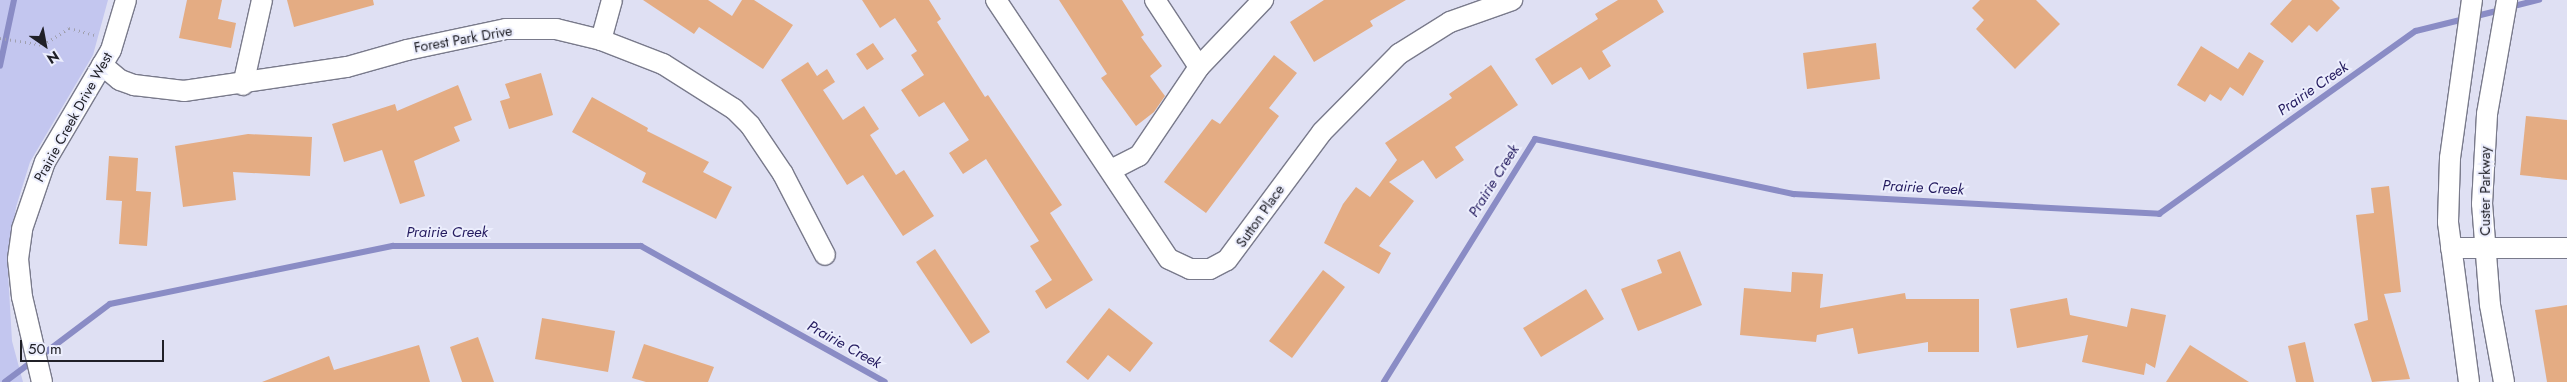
<!DOCTYPE html>
<style>
body{margin:0}
#map{position:relative;width:2567px;height:382px;overflow:hidden;background:#dfe0f3;font-family:Jost,sans-serif}
div>[style]{position:absolute}
[style*='--x']{left:calc(var(--x)*1px);top:calc(var(--y)*1px);width:calc(var(--w)*1px);rotate:calc(var(--a)*1deg)}
.green>*{inset:0;background:#c3c6ef}
.stream>*{height:5.5px;margin:-2.75px;padding:0 2.75px;transform-origin:2.75px;border-radius:2.75px;background:#8a8cc5}
.building>*{inset:0;background:#e4ac83}
.path>*{height:3px;margin-top:-1.5px;transform-origin:0;background:repeating-linear-gradient(90deg,#a0a0af 0 1px,transparent 0 5px)}
.roads{filter:drop-shadow(1px 0 #797a8b) drop-shadow(-1px 0 #797a8b) drop-shadow(0 1px #797a8b) drop-shadow(0 -1px #797a8b)}
.minor>*{height:20px;margin:-10px;padding:0 10px;transform-origin:10px;border-radius:10px;background:#fff}
span{translate:-50% -50%;white-space:nowrap;text-align:center;line-height:1.15;-webkit-text-stroke:4px #eceefd;paint-order:stroke}
.street-label{font-size:14px;color:#202027}
.water-label{font-size:15px;color:#241b5f;font-style:italic}
.north{position:absolute;left:20px;top:20px;width:50px;height:50px;-webkit-text-stroke:4px #eceefd;paint-order:stroke;rotate:147deg;font-size:14px;font-weight:700;line-height:20px;text-align:center;color:#202027}
.north::after{content:'';display:block;margin:auto;width:18px;height:22px;background:#202027;clip-path:polygon(50% 0,100% 100%,50% 72%,0 100%)}
.scale{position:absolute;left:20px;top:340px;width:144px;height:22px;box-sizing:border-box;border:2px solid #202027;border-top:0;padding-left:6px;font-size:15px;line-height:18px;white-space:nowrap;color:#202027;-webkit-text-stroke:4px #eceefd;paint-order:stroke}
</style>
<div id="map">
<div class="green">
<i style="clip-path:polygon(0 0,108px 0,93px 55px,30px 162px,16px 207px,8px 272px,12px 341px,23px 382px,0 382px)"></i>
</div>
<div class="stream">
<i style="--x:2510;--y:7;--w:30;--a:-14"></i>
<i style="--x:0;--y:66;--w:67;--a:-78"></i>
<i style="--x:41;--y:356;--w:86;--a:-37"></i>
<i style="--x:110;--y:304;--w:289;--a:-11.6"></i>
<i style="--x:393;--y:246;--w:248;--a:0"></i>
<i style="--x:641;--y:246;--w:279;--a:29.1"></i>
<i style="--x:5;--y:382;--w:35;--a:-37"></i>
<i style="--x:1384;--y:382;--w:286;--a:-58.1"></i>
<i style="--x:1535;--y:139;--w:265;--a:12"></i>
<i style="--x:1794;--y:194;--w:366;--a:3.1"></i>
<i style="--x:2159;--y:214;--w:315;--a:-35.5"></i>
<i style="--x:2416;--y:31;--w:88;--a:-13.9"></i>
</div>
<div class="building">
<i style="clip-path:polygon(187px 0,222px 0,218px 19px,236px 23px,231px 48px,179px 38px)"></i>
<i style="clip-path:polygon(287px 0,373px 0,374px 5px,294px 27px)"></i>
<i style="clip-path:polygon(643px 0,708px 0,732px 16px,742px 0,754px 0,793px 25px,763px 69px,699px 27px,694px 34px)"></i>
<i style="clip-path:polygon(862px 0,929px 0,941px 19px,937px 22px,985px 97px,988px 95px,1062px 205px,1050px 213px,1093px 280px,1046px 309px,1035px 291px,1052px 280px,1030px 246px,1039px 241px,986px 159px,963px 174px,949px 153px,969px 140px,944px 102px,919px 117px,901px 90px,924px 75px,911px 55px,917px 51px,895px 18px,880px 28px)"></i>
<i style="clip-path:polygon(1059px 0,1122px 0,1144px 35px,1141px 37px,1162px 66px,1150px 76px,1165px 96px,1154px 112px,1136px 126px,1101px 78px,1107px 74px)"></i>
<i style="clip-path:polygon(1324px 0,1406px 0,1370px 21px,1373px 26px,1314px 62px,1290px 22px)"></i>
<i style="clip-path:polygon(1618px 0,1657px 0,1664px 12px,1602px 51px,1611px 66px,1589px 80px,1581px 67px,1552px 85px,1535px 59px,1598px 19px,1595px 14px)"></i>
<i style="clip-path:polygon(1980px 0,2036px 0,2060px 24px,2015px 69px,1976px 29px,1984px 20px,1972px 8px)"></i>
<i style="clip-path:polygon(2292px 0,2332px 0,2340px 8px,2317px 32px,2309px 25px,2292px 43px,2270px 24px)"></i>
<i style="clip-path:polygon(873px 43px,884px 59px,867px 70px,856px 54px)"></i>
<i style="clip-path:polygon(1876px 43px,1880px 79px,1807px 89px,1803px 53px)"></i>
<i style="clip-path:polygon(2201px 46px,2238px 69px,2249px 52px,2264px 61px,2243px 96px,2230px 87px,2221px 101px,2210px 94px,2205px 102px,2177px 85px)"></i>
<i style="clip-path:polygon(1274px 55px,1297px 73px,1269px 108px,1279px 116px,1206px 213px,1164px 182px,1212px 119px,1220px 124px)"></i>
<i style="clip-path:polygon(808px 62px,817px 76px,827px 69px,835px 82px,823px 90px,843px 120px,864px 106px,879px 129px,870px 135px,896px 175px,904px 170px,934px 216px,903px 236px,863px 175px,847px 185px,781px 80px)"></i>
<i style="clip-path:polygon(1491px 65px,1518px 105px,1455px 147px,1464px 160px,1436px 179px,1423px 160px,1389px 182px,1414px 201px,1379px 246px,1391px 253px,1379px 274px,1324px 243px,1343px 204px,1356px 187px,1370px 197px,1397px 160px,1385px 143px,1452px 98px,1449px 94px)"></i>
<i style="clip-path:polygon(541px 73px,553px 115px,509px 129px,500px 101px,510px 98px,505px 84px)"></i>
<i style="clip-path:polygon(458px 85px,472px 120px,454px 127px,460px 141px,414px 161px,425px 196px,400px 204px,382px 150px,344px 162px,332px 124px,395px 104px,397px 111px)"></i>
<i style="clip-path:polygon(592px 97px,648px 128px,647px 131px,709px 162px,703px 172px,732px 187px,716px 219px,642px 182px,646px 173px,572px 132px)"></i>
<i style="clip-path:polygon(2526px 116px,2567px 120px,2567px 180px,2520px 175px)"></i>
<i style="clip-path:polygon(248px 134px,312px 137px,310px 176px,233px 172px,236px 200px,183px 207px,175px 146px)"></i>
<i style="clip-path:polygon(109px 156px,138px 158px,136px 191px,151px 192px,147px 246px,119px 244px,122px 201px,106px 200px)"></i>
<i style="clip-path:polygon(2389px 186px,2401px 292px,2384px 294px,2410px 379px,2372px 382px,2354px 324px,2368px 320px,2356px 215px,2374px 213px,2371px 188px)"></i>
<i style="clip-path:polygon(935px 249px,990px 332px,971px 344px,916px 262px)"></i>
<i style="clip-path:polygon(1680px 251px,1702px 305px,1638px 331px,1621px 289px,1662px 273px,1657px 260px)"></i>
<i style="clip-path:polygon(1323px 270px,1345px 287px,1292px 358px,1269px 341px)"></i>
<i style="clip-path:polygon(1792px 272px,1823px 274px,1820px 308px,1905px 293px,1906px 299px,1979px 299px,1979px 352px,1928px 352px,1928px 342px,1858px 354px,1853px 328px,1817px 335px,1816px 342px,1740px 335px,1744px 288px,1791px 292px)"></i>
<i style="clip-path:polygon(1586px 289px,1604px 319px,1541px 357px,1523px 328px)"></i>
<i style="clip-path:polygon(2067px 298px,2070px 315px,2127px 327px,2131px 308px,2166px 315px,2155px 368px,2146px 363px,2144px 375px,2082px 362px,2088px 335px,2017px 348px,2010px 309px)"></i>
<i style="clip-path:polygon(2567px 305px,2567px 382px,2547px 382px,2535px 310px)"></i>
<i style="clip-path:polygon(1109px 308px,1153px 343px,1130px 372px,1108px 355px,1088px 380px,1066px 362px)"></i>
<i style="clip-path:polygon(542px 318px,615px 331px,608px 372px,535px 359px)"></i>
<i style="clip-path:polygon(478px 337px,494px 382px,462px 382px,450px 347px)"></i>
<i style="clip-path:polygon(2305px 342px,2314px 382px,2296px 382px,2288px 346px)"></i>
<i style="clip-path:polygon(644px 344px,714px 367px,708px 382px,646px 382px,632px 378px)"></i>
<i style="clip-path:polygon(419px 345px,430px 382px,262px 382px,329px 356px,334px 370px)"></i>
<i style="clip-path:polygon(2190px 345px,2249px 382px,2166px 382px)"></i>
</div>
<div class="path">
<i style="--x:0;--y:38;--w:44;--a:9.2"></i>
<i style="--x:43;--y:45;--w:31;--a:-33"></i>
<i style="--x:69;--y:28;--w:28;--a:15"></i>
</div>
<div class="roads">
<div class="minor">
<i style="--x:996;--y:0;--w:311;--a:56.3"></i>
<i style="--x:1169;--y:259;--w:23;--a:25"></i>
<i style="--x:1190;--y:269;--w:20;--a:0"></i>
<i style="--x:1210;--y:269;--w:19;--a:-28"></i>
<i style="--x:1227;--y:260;--w:159;--a:-53.4"></i>
<i style="--x:1322;--y:132;--w:110;--a:-45.4"></i>
<i style="--x:1399;--y:54;--w:60;--a:-32.1"></i>
<i style="--x:1450;--y:22;--w:66;--a:-19.5"></i>
<i style="--x:1155;--y:0;--w:80;--a:56.7"></i>
<i style="--x:601;--y:40;--w:41;--a:-74.6"></i>
<i style="--x:102;--y:65;--w:23;--a:40"></i>
<i style="--x:120;--y:80;--w:15;--a:20"></i>
<i style="--x:134;--y:85;--w:50;--a:6.8"></i>
<i style="--x:184;--y:91;--w:165;--a:-8.4"></i>
<i style="--x:347;--y:67;--w:62;--a:-15.8"></i>
<i style="--x:407;--y:50;--w:101;--a:-12"></i>
<i style="--x:506;--y:29;--w:50;--a:0"></i>
<i style="--x:556;--y:29;--w:46;--a:13.7"></i>
<i style="--x:601;--y:40;--w:66;--a:21.2"></i>
<i style="--x:663;--y:64;--w:84;--a:32.4"></i>
<i style="--x:734;--y:109;--w:23;--a:45"></i>
<i style="--x:750;--y:125;--w:59;--a:56"></i>
<i style="--x:783;--y:174;--w:91;--a:62.6"></i>
<i style="--x:243;--y:85;--w:87;--a:-77.4"></i>
<i style="--x:1111;--y:170;--w:31;--a:-27"></i>
<i style="--x:1139;--y:156;--w:107;--a:-56"></i>
<i style="--x:1199;--y:67;--w:93;--a:-46.3"></i>
<i style="--x:2451;--y:248;--w:116;--a:0"></i>
<i style="--x:42;--y:382;--w:87;--a:-103.2"></i>
<i style="--x:22;--y:297;--w:38;--a:-96"></i>
<i style="--x:18;--y:259;--w:30;--a:-82"></i>
<i style="--x:22;--y:229;--w:71;--a:-71.1"></i>
<i style="--x:45;--y:162;--w:130;--a:-59.5"></i>
<i style="--x:111;--y:50;--w:52;--a:-73.3"></i>
<i style="--x:2469;--y:382;--w:161;--a:-97.5"></i>
<i style="--x:2448;--y:222;--w:64;--a:-88.2"></i>
<i style="--x:2450;--y:158;--w:160;--a:-82.1"></i>
<i style="--x:2504;--y:382;--w:78;--a:-100.3"></i>
<i style="--x:2490;--y:305;--w:101;--a:-94.5"></i>
<i style="--x:2482;--y:204;--w:90;--a:-86.8"></i>
<i style="--x:2487;--y:114;--w:116;--a:-80"></i>
</div>
</div>
<div class="street-label">
<span style="left:463px;top:39px;rotate:-10deg">Forest Park Drive</span>
<span style="left:73px;top:117px;rotate:-61deg">Prairie Creek Drive West</span>
<span style="left:2485px;top:191px;rotate:-90deg">Custer Parkway</span>
<span style="left:1260px;top:216px;rotate:-55deg">Sutton Place</span>
</div>
<div class="water-label">
<span style="left:2313px;top:89px;rotate:-35deg">Prairie Creek</span>
<span style="left:1494px;top:181px;rotate:-58deg">Prairie Creek</span>
<span style="left:1923px;top:188px;rotate:3deg">Prairie Creek</span>
<span style="left:447px;top:233px">Prairie Creek</span>
<span style="left:844px;top:345px;rotate:29deg">Prairie Creek</span>
</div>
<div class="north">N</div>
<div class="scale">50 m</div>
</div>
